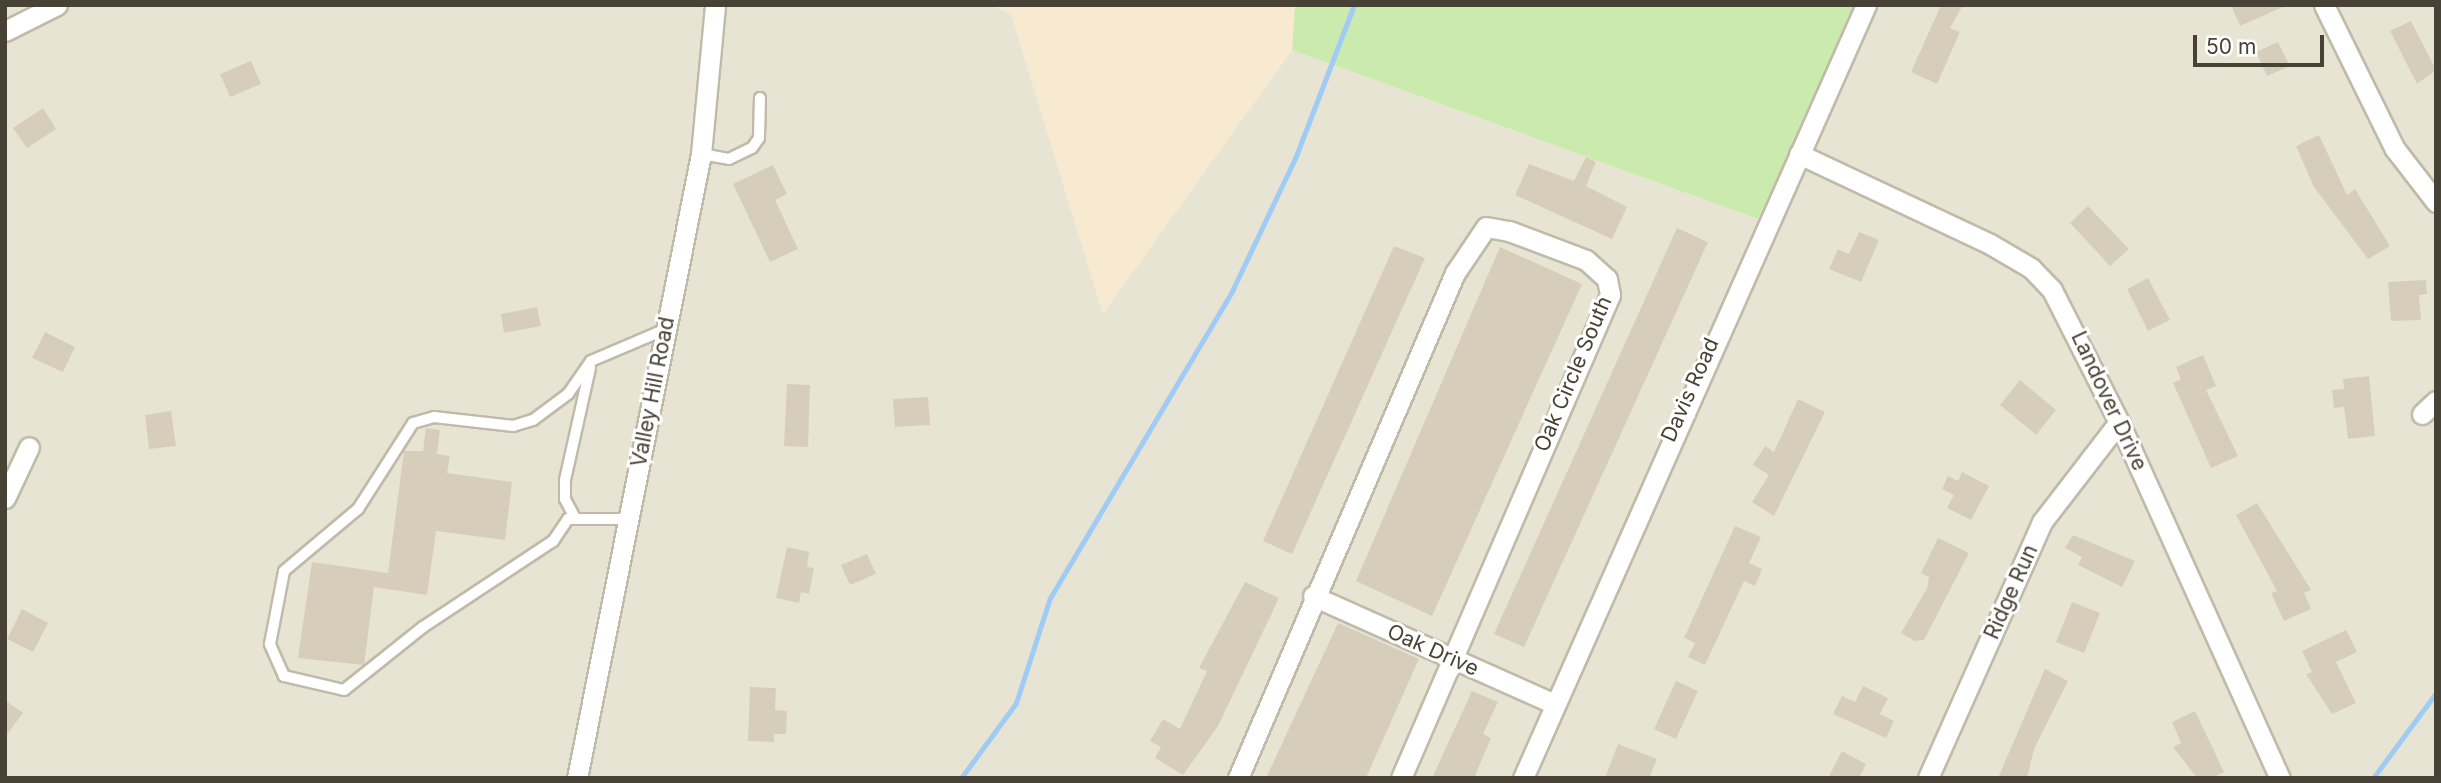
<!DOCTYPE html>
<style>
body{margin:0}
#map{position:relative;width:2441px;height:783px;overflow:hidden;background:#f4f1e6;font-family:Inter,sans-serif}
div>[style]{position:absolute}
[style*='--x']{left:calc(var(--x)*1px);top:calc(var(--y)*1px);width:calc(var(--w)*1px);rotate:calc(var(--a)*1deg)}
.residential>*{inset:0;background:#e8e4d4}
.commercial>*{inset:0;background:#f7ead0}
.green>*{inset:0;background:#caebad}
.stream>*{height:5px;margin:-2.5px;padding:0 2.5px;transform-origin:2.5px;border-radius:2.5px;background:#9fcbf4}
.building>*{inset:0;background:#d6cebb}
.roads{filter:drop-shadow(2px 0 #c0baa8) drop-shadow(-2px 0 #c0baa8) drop-shadow(0 2px #c0baa8) drop-shadow(0 -2px #c0baa8)}
.service>*{height:10px;margin:-5px;padding:0 5px;transform-origin:5px;border-radius:5px;background:#fff}
.minor>*{height:19px;margin:-9.5px;padding:0 9.5px;transform-origin:9.5px;border-radius:9.5px;background:#fff}
span{translate:-50% -50%;white-space:nowrap;text-align:center;line-height:1.15;-webkit-text-stroke:6px #fff;paint-order:stroke}
.street-label{font-size:21px;color:#474235}
.frame{position:absolute;inset:0;border:7px solid #474235;pointer-events:none}
.scale{position:absolute;left:2193px;top:35px;width:131px;height:32px;box-sizing:border-box;border:4px solid #474235;border-top:0;padding-left:9px;font-size:21px;line-height:24px;white-space:nowrap;color:#474235;-webkit-text-stroke:5px #fff;paint-order:stroke}
</style>
<div id="map">
<div class="residential">
<i style="clip-path:polygon(5px 5px,993px 5px,1011px 14px,1103px 313px,1292px 50px,1758px 219px,1861px 5px,2436px 5px,2436px 778px,5px 778px)"></i>
</div>
<div class="commercial">
<i style="clip-path:polygon(993px 5px,1295px 5px,1292px 50px,1103px 314px,1011px 14px)"></i>
</div>
<div class="green">
<i style="clip-path:polygon(1295px 5px,1861px 5px,1758px 219px,1292px 50px)"></i>
</div>
<div class="stream">
<i style="--x:961;--y:778;--w:93;--a:-53.7"></i>
<i style="--x:1016;--y:703;--w:110;--a:-72.1"></i>
<i style="--x:1050;--y:598;--w:357;--a:-59.3"></i>
<i style="--x:1232;--y:291;--w:149;--a:-64.6"></i>
<i style="--x:1296;--y:156;--w:162;--a:-69"></i>
<i style="--x:2373;--y:778;--w:106;--a:-53.5"></i>
</div>
<div class="building">
<i style="clip-path:polygon(1941px 5px,1963px 5px,1950px 28px,1960px 32px,1937px 84px,1911px 72px)"></i>
<i style="clip-path:polygon(2231px 5px,2287px 5px,2240px 26px)"></i>
<i style="clip-path:polygon(2411px 21px,2436px 70px,2417px 84px,2390px 31px)"></i>
<i style="clip-path:polygon(2278px 42px,2290px 66px,2267px 76px,2256px 52px)"></i>
<i style="clip-path:polygon(251px 61px,261px 84px,230px 97px,220px 74px)"></i>
<i style="clip-path:polygon(43px 108px,56px 129px,27px 148px,13px 128px)"></i>
<i style="clip-path:polygon(2319px 135px,2347px 195px,2355px 189px,2390px 246px,2368px 259px,2314px 187px,2296px 146px)"></i>
<i style="clip-path:polygon(1586px 157px,1596px 162px,1586px 186px,1627px 207px,1612px 239px,1515px 195px,1529px 164px,1574px 181px)"></i>
<i style="clip-path:polygon(773px 165px,787px 194px,775px 200px,798px 249px,770px 262px,733px 184px)"></i>
<i style="clip-path:polygon(2088px 206px,2129px 249px,2110px 266px,2070px 223px)"></i>
<i style="clip-path:polygon(1677px 228px,1708px 242px,1524px 647px,1494px 634px)"></i>
<i style="clip-path:polygon(1859px 232px,1879px 240px,1861px 282px,1829px 269px,1838px 249px,1849px 254px)"></i>
<i style="clip-path:polygon(1394px 246px,1425px 258px,1292px 554px,1263px 541px)"></i>
<i style="clip-path:polygon(1500px 247px,1582px 284px,1432px 616px,1356px 581px)"></i>
<i style="clip-path:polygon(2148px 278px,2170px 320px,2148px 331px,2127px 289px)"></i>
<i style="clip-path:polygon(2426px 280px,2427px 294px,2419px 295px,2421px 320px,2391px 321px,2388px 282px)"></i>
<i style="clip-path:polygon(537px 307px,541px 326px,504px 333px,501px 314px)"></i>
<i style="clip-path:polygon(45px 332px,75px 347px,63px 372px,32px 358px)"></i>
<i style="clip-path:polygon(2203px 355px,2216px 386px,2206px 390px,2238px 456px,2211px 468px,2173px 383px,2181px 379px,2176px 367px)"></i>
<i style="clip-path:polygon(2369px 376px,2375px 436px,2348px 439px,2344px 407px,2334px 408px,2332px 390px,2344px 389px,2343px 379px)"></i>
<i style="clip-path:polygon(2020px 380px,2056px 410px,2036px 435px,2000px 405px)"></i>
<i style="clip-path:polygon(787px 384px,810px 385px,808px 447px,784px 446px)"></i>
<i style="clip-path:polygon(928px 397px,930px 425px,895px 427px,893px 399px)"></i>
<i style="clip-path:polygon(1798px 399px,1825px 412px,1774px 516px,1752px 502px,1769px 475px,1753px 465px,1765px 446px,1774px 452px)"></i>
<i style="clip-path:polygon(171px 411px,176px 446px,149px 449px,145px 415px)"></i>
<i style="clip-path:polygon(426px 428px,440px 430px,437px 454px,450px 456px,447px 473px,512px 482px,505px 540px,436px 531px,427px 595px,374px 587px,364px 665px,298px 658px,312px 562px,388px 573px,404px 451px,423px 451px)"></i>
<i style="clip-path:polygon(1962px 472px,1989px 486px,1971px 520px,1947px 508px,1954px 495px,1942px 489px,1948px 476px,1958px 481px)"></i>
<i style="clip-path:polygon(2257px 503px,2311px 590px,2304px 593px,2311px 609px,2284px 621px,2271px 593px,2277px 591px,2236px 515px)"></i>
<i style="clip-path:polygon(1735px 526px,1761px 537px,1749px 563px,1762px 569px,1755px 586px,1744px 581px,1705px 665px,1688px 657px,1695px 643px,1684px 638px)"></i>
<i style="clip-path:polygon(2073px 535px,2135px 561px,2122px 587px,2078px 565px,2082px 557px,2065px 548px)"></i>
<i style="clip-path:polygon(1938px 538px,1969px 553px,1924px 640px,1915px 641px,1901px 633px,1927px 588px,1929px 577px,1921px 573px)"></i>
<i style="clip-path:polygon(787px 547px,809px 552px,807px 567px,814px 568px,809px 594px,801px 592px,799px 603px,776px 598px)"></i>
<i style="clip-path:polygon(867px 554px,876px 574px,850px 585px,841px 565px)"></i>
<i style="clip-path:polygon(1245px 582px,1279px 598px,1218px 726px,1183px 775px,1155px 758px,1161px 747px,1150px 741px,1163px 719px,1180px 729px,1207px 671px,1199px 668px)"></i>
<i style="clip-path:polygon(2072px 602px,2100px 613px,2084px 653px,2056px 642px)"></i>
<i style="clip-path:polygon(22px 609px,48px 623px,33px 652px,7px 639px)"></i>
<i style="clip-path:polygon(1338px 623px,1419px 659px,1366px 778px,1266px 778px)"></i>
<i style="clip-path:polygon(2346px 630px,2357px 652px,2336px 662px,2356px 703px,2332px 714px,2306px 674px,2312px 672px,2302px 651px)"></i>
<i style="clip-path:polygon(2045px 669px,2068px 681px,2034px 749px,2027px 778px,1998px 778px)"></i>
<i style="clip-path:polygon(1676px 681px,1698px 691px,1676px 739px,1654px 729px)"></i>
<i style="clip-path:polygon(1863px 686px,1888px 698px,1880px 714px,1894px 721px,1886px 738px,1833px 714px,1842px 696px,1855px 702px)"></i>
<i style="clip-path:polygon(750px 687px,776px 688px,775px 710px,787px 711px,786px 734px,774px 734px,774px 742px,748px 741px)"></i>
<i style="clip-path:polygon(1472px 691px,1498px 702px,1483px 734px,1491px 738px,1474px 778px,1432px 778px)"></i>
<i style="clip-path:polygon(5px 700px,23px 713px,5px 737px)"></i>
<i style="clip-path:polygon(2195px 711px,2224px 772px,2212px 778px,2197px 778px,2173px 747px,2181px 743px,2172px 722px)"></i>
<i style="clip-path:polygon(1618px 744px,1657px 759px,1649px 778px,1605px 778px)"></i>
<i style="clip-path:polygon(1842px 751px,1866px 764px,1859px 778px,1828px 778px)"></i>
</div>
<div class="roads">
<div class="service">
<i style="--x:701;--y:154;--w:28;--a:10"></i>
<i style="--x:729;--y:159;--w:25;--a:-26"></i>
<i style="--x:752;--y:148;--w:12;--a:-55"></i>
<i style="--x:759;--y:138;--w:40;--a:-88.6"></i>
<i style="--x:574;--y:516;--w:19;--a:-118"></i>
<i style="--x:565;--y:499;--w:19;--a:-90"></i>
<i style="--x:565;--y:480;--w:115;--a:-77.4"></i>
<i style="--x:627;--y:519;--w:59;--a:180"></i>
<i style="--x:568;--y:519;--w:27;--a:124"></i>
<i style="--x:553;--y:541;--w:156;--a:146.5"></i>
<i style="--x:423;--y:627;--w:101;--a:141.4"></i>
<i style="--x:344;--y:690;--w:62;--a:-166.9"></i>
<i style="--x:284;--y:676;--w:35;--a:-114"></i>
<i style="--x:270;--y:644;--w:74;--a:-79.1"></i>
<i style="--x:284;--y:571;--w:97;--a:-40"></i>
<i style="--x:358;--y:509;--w:102;--a:-57.4"></i>
<i style="--x:413;--y:423;--w:22;--a:-16"></i>
<i style="--x:434;--y:417;--w:80;--a:6.5"></i>
<i style="--x:513;--y:426;--w:21;--a:-17"></i>
<i style="--x:533;--y:420;--w:44;--a:-36.6"></i>
<i style="--x:568;--y:394;--w:40;--a:-55.1"></i>
<i style="--x:591;--y:361;--w:82;--a:-23.1"></i>
</div>
<div class="minor">
<i style="--x:2324;--y:5;--w:161;--a:63.8"></i>
<i style="--x:2395;--y:149;--w:67;--a:52.3"></i>
<i style="--x:5;--y:31;--w:58;--a:-26.6"></i>
<i style="--x:1799;--y:154;--w:211;--a:25.2"></i>
<i style="--x:1990;--y:244;--w:48;--a:30.3"></i>
<i style="--x:2031;--y:268;--w:30;--a:46"></i>
<i style="--x:2052;--y:290;--w:148;--a:63.1"></i>
<i style="--x:2119;--y:422;--w:391;--a:65.7"></i>
<i style="--x:2422;--y:414;--w:19;--a:-43"></i>
<i style="--x:5;--y:498;--w:56;--a:-64.8"></i>
<i style="--x:1313;--y:596;--w:264;--a:24.1"></i>
<i style="--x:577;--y:778;--w:636;--a:-78.76"></i>
<i style="--x:701;--y:154;--w:150;--a:-84.6"></i>
<i style="--x:1238;--y:778;--w:550;--a:-66.75"></i>
<i style="--x:1455;--y:273;--w:55;--a:-56"></i>
<i style="--x:1486;--y:227;--w:23;--a:10"></i>
<i style="--x:1509;--y:231;--w:82;--a:20.6"></i>
<i style="--x:1586;--y:260;--w:28;--a:42"></i>
<i style="--x:1607;--y:279;--w:16;--a:79"></i>
<i style="--x:1610;--y:295;--w:526;--a:113.4"></i>
<i style="--x:1523;--y:778;--w:846;--a:-66.07"></i>
<i style="--x:1928;--y:778;--w:280;--a:-66"></i>
<i style="--x:2042;--y:522;--w:126;--a:-52.4"></i>
</div>
</div>
<div class="street-label">
<span style="left:1573px;top:374px;rotate:-67deg">Oak Circle South</span>
<span style="left:1690px;top:390px;rotate:-66deg">Davis Road</span>
<span style="left:653px;top:392px;rotate:-79deg">Valley Hill Road</span>
<span style="left:2109px;top:401px;rotate:65deg">Landover Drive</span>
<span style="left:2011px;top:592px;rotate:-66deg">Ridge Run</span>
<span style="left:1433px;top:650px;rotate:24deg">Oak Drive</span>
</div>
<div class="frame"></div>
<div class="scale">50 m</div>
</div>
